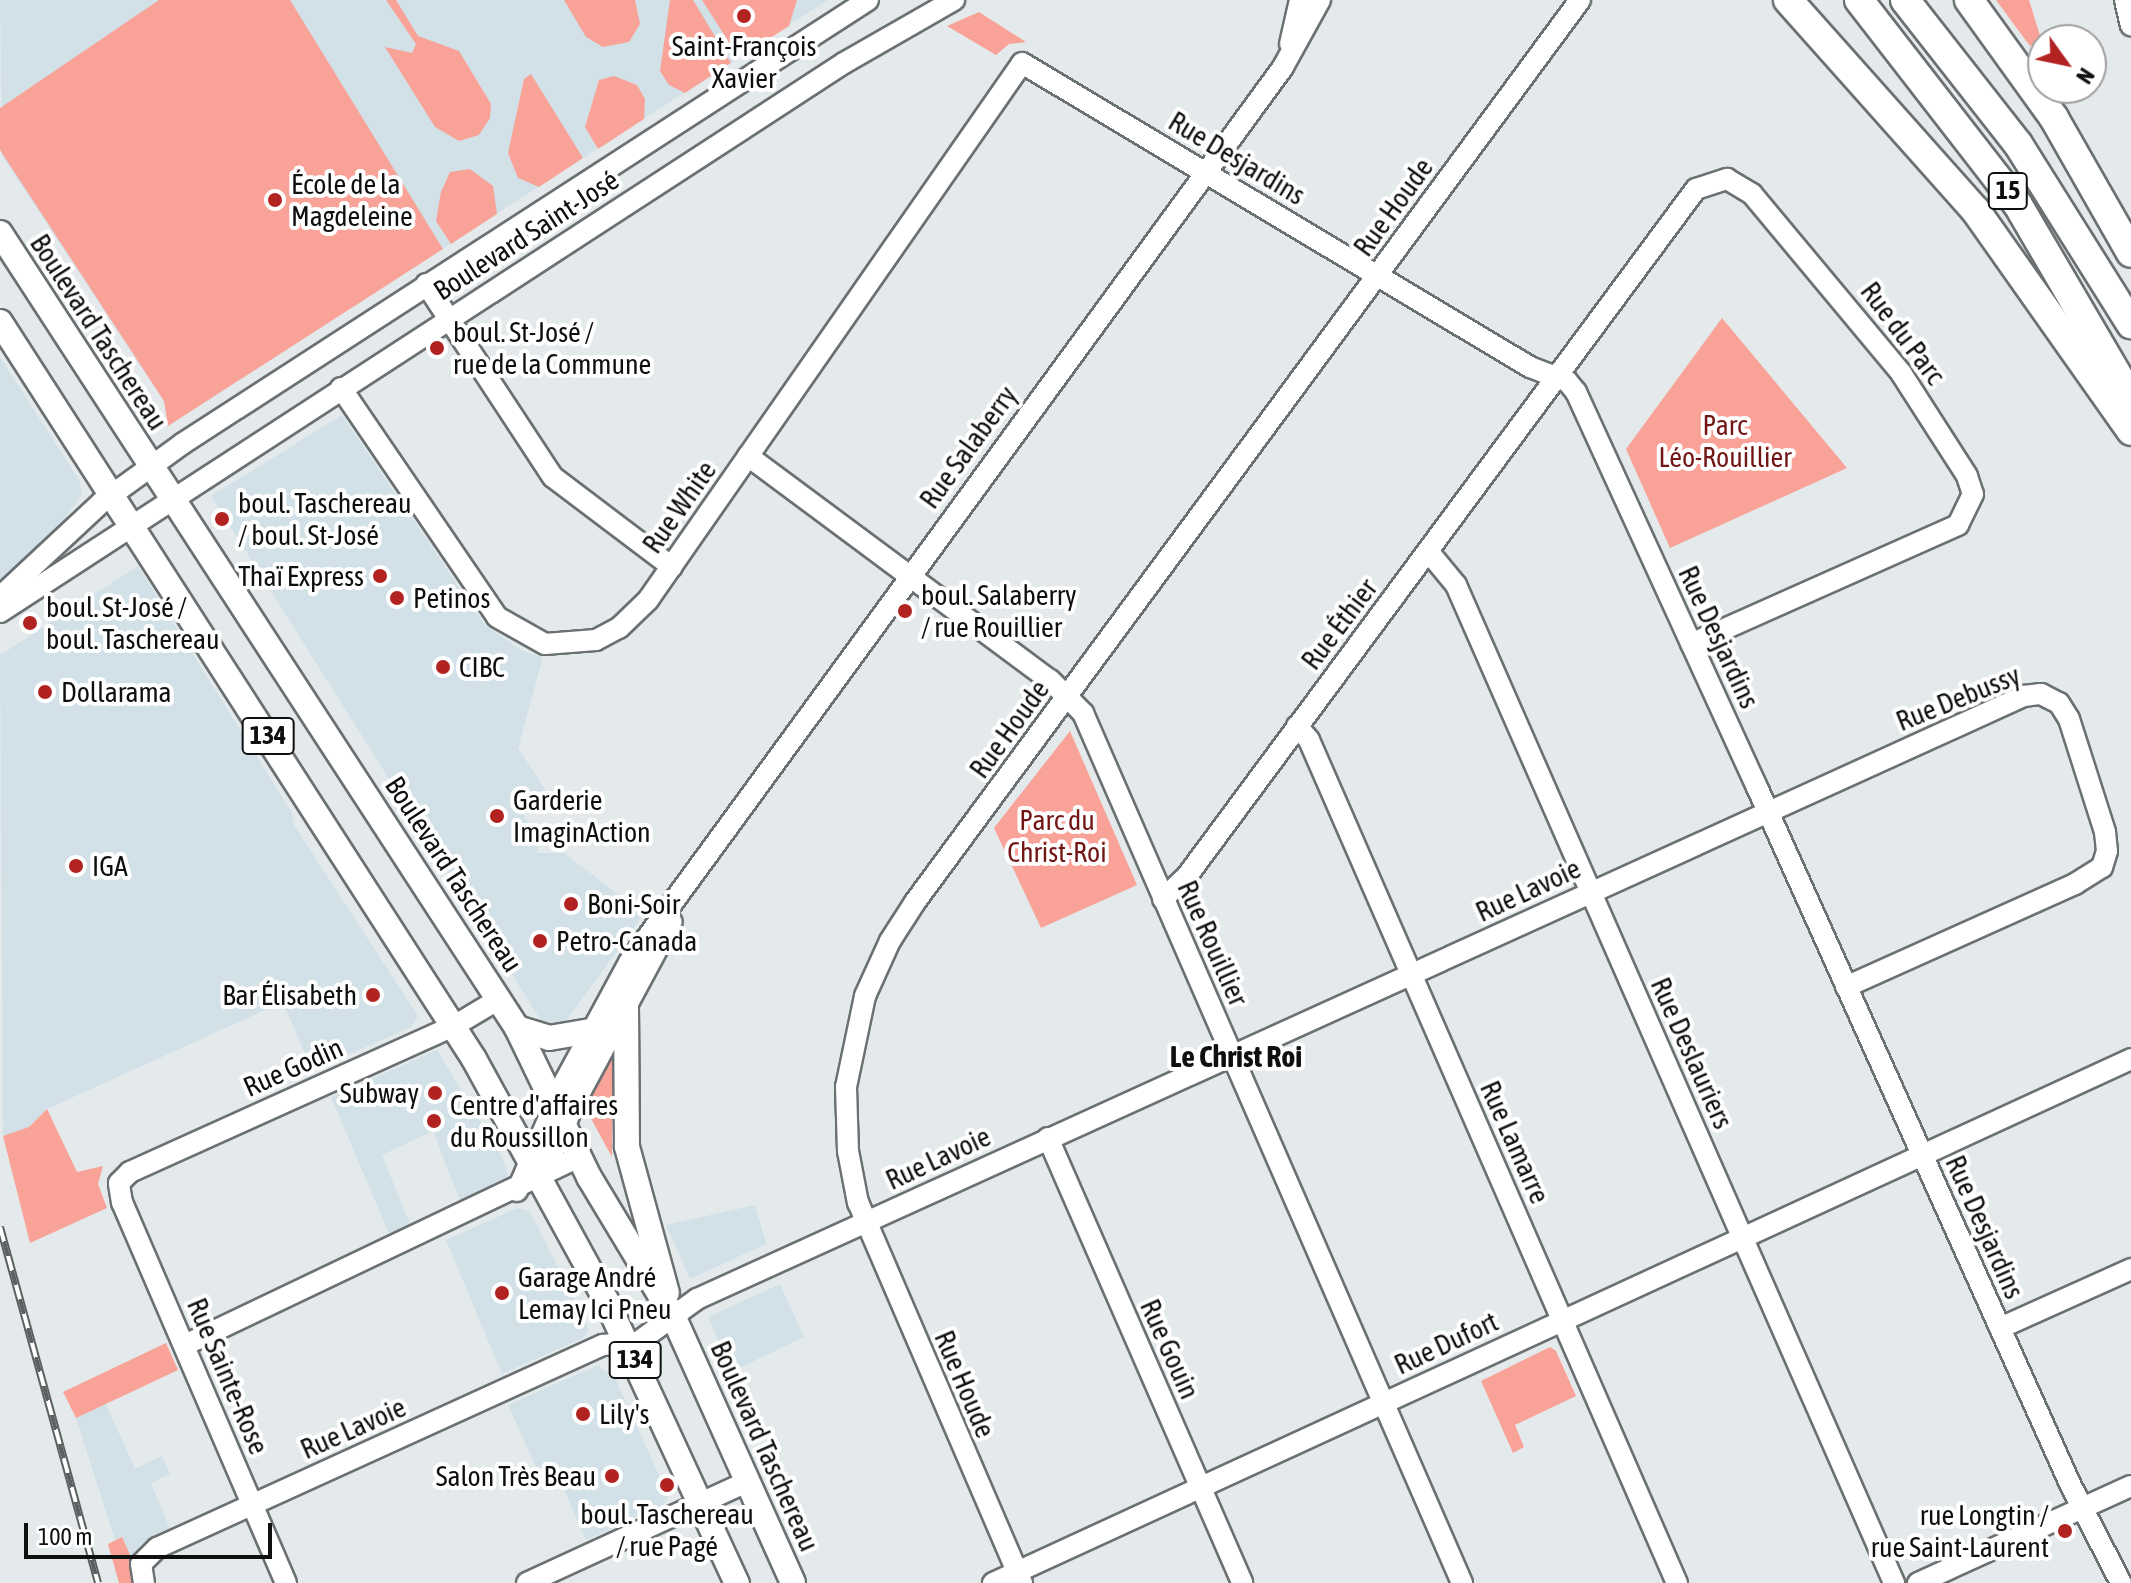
<!DOCTYPE html>
<meta charset="utf-8">
<style>
body{margin:0}
#map{position:relative;width:2131px;height:1583px;overflow:hidden;background:#e4eaec;font-family:"Asap Condensed",sans-serif}
div>[style]{position:absolute}
[style*='--x']{left:calc(var(--x)*1px);top:calc(var(--y)*1px);width:calc(var(--w)*1px);rotate:calc(var(--a)*1deg)}
.built>*{inset:0;background:#d2e1e7}
.green>*{inset:0;background:#f9a297}
.roads{filter:drop-shadow(2px 0 #6b7072) drop-shadow(-2px 0 #6b7072) drop-shadow(0 2px #6b7072) drop-shadow(0 -2px #6b7072)}
.minor>*{height:20px;margin:-10px;padding:0 10px;transform-origin:10px;border-radius:10px;background:#fff}
.major>*{height:24px;margin:-12px;padding:0 12px;transform-origin:12px;border-radius:12px;background:#fff}
.highway>*{height:28px;margin:-14px;padding:0 14px;transform-origin:14px;border-radius:14px;background:#fff}
.rail>*{height:8px;margin-top:-4px;transform-origin:0;background:repeating-linear-gradient(90deg,#fff 0 15px,#5c6061 0 30px);box-sizing:border-box;border-block:2px solid #5c6061}
.dots>*{width:22px;height:22px;translate:-50% -50%;box-sizing:border-box;border:4px solid #fff;border-radius:50%}
span{translate:-50% -50%;white-space:nowrap;text-align:center;line-height:1.15;-webkit-text-stroke:8px #fff;paint-order:stroke}
.shield-label span{padding:2px 6px;background:#fff;border:2px solid;border-radius:6px;-webkit-text-stroke-width:0}
.shield-label{font-size:26px;color:#0e1010;font-weight:700}
.poi-label{font-size:28px;color:#0e1010}
.left{translate:0 -50%;text-align:left}
.right{translate:-100% -50%;text-align:right}
.street-label{font-size:28px;color:#0e1010}
.park-label{font-size:28px;color:#711614}
.neighbourhood-label{font-size:30px;color:#0e1010;font-weight:700}
.north{position:absolute;left:2027px;top:24px;width:80px;height:80px;box-sizing:border-box;background:#fff;border:2px solid #9f9f9f;border-radius:50%;rotate:123deg;font-size:22px;font-weight:700;line-height:32px;text-align:center;color:#0e1010}
.north::after{content:'';display:block;margin:auto;width:28px;height:36px;background:#b22221;clip-path:polygon(50% 0,100% 100%,50% 72%,0 100%)}
.scale{position:absolute;left:24px;top:1523px;width:248px;height:36px;box-sizing:border-box;border:4px solid #0e1010;border-top:0;padding-left:10px;font-size:24px;line-height:28px;white-space:nowrap;color:#0e1010;-webkit-text-stroke:6px #fff;paint-order:stroke}
</style>
<div id="map">
<div class="built">
<i style="clip-path:polygon(0 0,828px 0,168px 426px,164px 401px,2px 156px)"></i>
<i style="clip-path:polygon(0 357px,79px 480px,82px 495px,44px 546px,0 581px)"></i>
<i style="clip-path:polygon(342px 415px,485px 625px,524px 652px,543px 657px,518px 748px,553px 801px,515px 803px,539px 838px,537px 853px,564px 853px,644px 914px,563px 1025px,546px 1025px,540px 1019px,211px 496px)"></i>
<i style="clip-path:polygon(138px 566px,292px 813px,294px 825px,418px 1016px,411px 1027px,312px 1071px,283px 1002px,47px 1109px,29px 1127px,3px 1136px,0 655px)"></i>
<i style="clip-path:polygon(437px 1050px,503px 1159px,508px 1176px,460px 1201px,433px 1131px,382px 1155px,410px 1224px,389px 1234px,331px 1097px)"></i>
<i style="clip-path:polygon(755px 1205px,766px 1244px,690px 1279px,666px 1225px)"></i>
<i style="clip-path:polygon(517px 1208px,530px 1211px,589px 1330px,583px 1338px,502px 1374px,446px 1240px)"></i>
<i style="clip-path:polygon(780px 1284px,804px 1337px,731px 1372px,708px 1317px)"></i>
<i style="clip-path:polygon(598px 1365px,615px 1378px,669px 1497px,662px 1505px,586px 1540px,553px 1465px,538px 1471px,508px 1405px)"></i>
<i style="clip-path:polygon(106px 1404px,135px 1469px,162px 1456px,170px 1474px,151px 1483px,170px 1529px,142px 1543px,132px 1559px,122px 1537px,115px 1540px,76px 1418px)"></i>
</div>
<div class="green">
<i style="clip-path:polygon(159px 0,290px 0,443px 249px,168px 426px,164px 401px,0 150px,0 108px)"></i>
<i style="clip-path:polygon(386px 0,396px 0,418px 36px,459px 51px,491px 104px,490px 118px,479px 135px,459px 141px,435px 127px,385px 47px,412px 53px,416px 44px)"></i>
<i style="clip-path:polygon(564px 0,635px 0,640px 24px,629px 42px,603px 47px,586px 37px)"></i>
<i style="clip-path:polygon(670px 0,693px 0,731px 63px,685px 93px,669px 85px,660px 71px)"></i>
<i style="clip-path:polygon(702px 0,797px 0,789px 26px,739px 58px)"></i>
<i style="clip-path:polygon(1996px 0,2029px 0,2042px 42px,2030px 46px)"></i>
<i style="clip-path:polygon(979px 12px,1026px 42px,1009px 44px,996px 55px,947px 26px)"></i>
<i style="clip-path:polygon(531px 74px,583px 158px,539px 187px,518px 178px,508px 153px,524px 79px)"></i>
<i style="clip-path:polygon(614px 76px,637px 85px,645px 99px,644px 119px,598px 149px,585px 127px,599px 80px)"></i>
<i style="clip-path:polygon(470px 169px,493px 186px,497px 214px,451px 244px,436px 221px,441px 192px,450px 172px)"></i>
<i style="clip-path:polygon(1722px 318px,1847px 468px,1670px 548px,1626px 449px)"></i>
<i style="clip-path:polygon(1070px 731px,1137px 885px,1041px 928px,994px 828px)"></i>
<i style="clip-path:polygon(616px 1041px,612px 1100px,612px 1157px,584px 1106px)"></i>
<i style="clip-path:polygon(47px 1109px,77px 1172px,103px 1166px,98px 1184px,107px 1208px,30px 1243px,3px 1136px,29px 1127px)"></i>
<i style="clip-path:polygon(166px 1343px,178px 1370px,76px 1418px,63px 1392px)"></i>
<i style="clip-path:polygon(1550px 1347px,1556px 1351px,1576px 1396px,1515px 1425px,1524px 1447px,1513px 1453px,1481px 1381px)"></i>
<i style="clip-path:polygon(122px 1537px,132px 1559px,132px 1583px,119px 1583px,108px 1544px)"></i>
</div>
<div class="roads">
<div class="minor">
<i style="--x:2125;--y:0;--w:26;--a:77"></i>
<i style="--x:1290;--y:44;--w:45;--a:-77.2"></i>
<i style="--x:426;--y:284;--w:231;--a:56.7"></i>
<i style="--x:553;--y:477;--w:149;--a:37.1"></i>
<i style="--x:341;--y:388;--w:277;--a:55.7"></i>
<i style="--x:497;--y:617;--w:55;--a:29.4"></i>
<i style="--x:545;--y:644;--w:51;--a:-4.5"></i>
<i style="--x:596;--y:640;--w:26;--a:-28"></i>
<i style="--x:619;--y:628;--w:40;--a:-44"></i>
<i style="--x:648;--y:600;--w:654;--a:-55.14"></i>
<i style="--x:1022;--y:63;--w:592;--a:30.9"></i>
<i style="--x:1530;--y:367;--w:40;--a:21"></i>
<i style="--x:1567;--y:381;--w:14;--a:51"></i>
<i style="--x:1576;--y:392;--w:432;--a:65.4"></i>
<i style="--x:1756;--y:785;--w:769;--a:65.8"></i>
<i style="--x:2071;--y:1486;--w:109;--a:62.7"></i>
<i style="--x:748;--y:456;--w:376;--a:36.6"></i>
<i style="--x:1050;--y:680;--w:47;--a:45"></i>
<i style="--x:1083;--y:713;--w:949;--a:66.46"></i>
<i style="--x:1428;--y:551;--w:44;--a:50.5"></i>
<i style="--x:1456;--y:585;--w:1090;--a:66.3"></i>
<i style="--x:0;--y:597;--w:139;--a:-43"></i>
<i style="--x:102;--y:502;--w:99;--a:-35.9"></i>
<i style="--x:182;--y:444;--w:817;--a:-32.91"></i>
<i style="--x:0;--y:612;--w:1007;--a:-33.04"></i>
<i style="--x:844;--y:63;--w:127;--a:-29.8"></i>
<i style="--x:1297;--y:726;--w:18;--a:49"></i>
<i style="--x:1309;--y:740;--w:920;--a:66.42"></i>
<i style="--x:1163;--y:899;--w:33;--a:-44"></i>
<i style="--x:1187;--y:876;--w:855;--a:-53.47"></i>
<i style="--x:1696;--y:189;--w:33;--a:-18"></i>
<i style="--x:1727;--y:179;--w:29;--a:31"></i>
<i style="--x:1752;--y:194;--w:233;--a:50.2"></i>
<i style="--x:1901;--y:373;--w:122;--a:57.3"></i>
<i style="--x:1967;--y:476;--w:19;--a:72"></i>
<i style="--x:1973;--y:494;--w:34;--a:116"></i>
<i style="--x:1958;--y:525;--w:292;--a:156"></i>
<i style="--x:1048;--y:1138;--w:485;--a:66.4"></i>
<i style="--x:541;--y:1179;--w:86;--a:-66.1"></i>
<i style="--x:576;--y:1100;--w:202;--a:-61.7"></i>
<i style="--x:517;--y:1191;--w:120;--a:-66.4"></i>
<i style="--x:565;--y:1081;--w:136;--a:-61.6"></i>
<i style="--x:630;--y:961;--w:1107;--a:-53.85"></i>
<i style="--x:1283;--y:67;--w:77;--a:-61.1"></i>
<i style="--x:2000;--y:1328;--w:144;--a:-24.2"></i>
<i style="--x:185;--y:1345;--w:437;--a:-25.5"></i>
<i style="--x:144;--y:1583;--w:19;--a:-99"></i>
<i style="--x:141;--y:1564;--w:23;--a:-45"></i>
<i style="--x:157;--y:1548;--w:490;--a:-24.5"></i>
<i style="--x:603;--y:1345;--w:35;--a:-5"></i>
<i style="--x:638;--y:1342;--w:73;--a:-36.1"></i>
<i style="--x:697;--y:1299;--w:1458;--a:-24.44"></i>
<i style="--x:2024;--y:696;--w:17;--a:-7"></i>
<i style="--x:2041;--y:694;--w:20;--a:27"></i>
<i style="--x:2059;--y:703;--w:19;--a:58"></i>
<i style="--x:2069;--y:719;--w:119;--a:72.3"></i>
<i style="--x:2105;--y:832;--w:19;--a:84"></i>
<i style="--x:2107;--y:851;--w:17;--a:107"></i>
<i style="--x:2102;--y:867;--w:32;--a:148"></i>
<i style="--x:2075;--y:884;--w:251;--a:155.8"></i>
<i style="--x:286;--y:1583;--w:414;--a:-113.3"></i>
<i style="--x:122;--y:1203;--w:20;--a:-99"></i>
<i style="--x:119;--y:1183;--w:16;--a:-45"></i>
<i style="--x:130;--y:1172;--w:355;--a:-24.3"></i>
<i style="--x:454;--y:1026;--w:52;--a:-31"></i>
<i style="--x:527;--y:1583;--w:244;--a:-24.7"></i>
<i style="--x:993;--y:1583;--w:1253;--a:-24.72"></i>
<i style="--x:1022;--y:1583;--w:414;--a:-113.3"></i>
<i style="--x:858;--y:1203;--w:53;--a:-100.9"></i>
<i style="--x:848;--y:1151;--w:64;--a:-91.8"></i>
<i style="--x:846;--y:1087;--w:93;--a:-78.2"></i>
<i style="--x:865;--y:996;--w:60;--a:-65.6"></i>
<i style="--x:890;--y:941;--w:46;--a:-57.3"></i>
<i style="--x:915;--y:902;--w:1121;--a:-53.6"></i>
<i style="--x:1918;--y:1583;--w:234;--a:-24.5"></i>
</div>
<div class="major">
<i style="--x:0;--y:233;--w:948;--a:56.96"></i>
<i style="--x:517;--y:1028;--w:165;--a:64.2"></i>
<i style="--x:589;--y:1177;--w:165;--a:58.9"></i>
<i style="--x:674;--y:1318;--w:290;--a:65.8"></i>
<i style="--x:0;--y:322;--w:876;--a:57.25"></i>
<i style="--x:474;--y:1059;--w:275;--a:61.3"></i>
<i style="--x:606;--y:1300;--w:312;--a:65.2"></i>
<i style="--x:626;--y:1006;--w:141;--a:89.6"></i>
<i style="--x:627;--y:1147;--w:151;--a:74.7"></i>
<i style="--x:517;--y:1028;--w:34;--a:17"></i>
<i style="--x:549;--y:1038;--w:43;--a:-9.5"></i>
</div>
<div class="highway">
<i style="--x:1788;--y:0;--w:283;--a:48.3"></i>
<i style="--x:1976;--y:211;--w:269;--a:54.8"></i>
<i style="--x:1859;--y:0;--w:259;--a:52.2"></i>
<i style="--x:2018;--y:205;--w:224;--a:59.7"></i>
<i style="--x:1905;--y:0;--w:183;--a:51.9"></i>
<i style="--x:2018;--y:144;--w:213;--a:57.9"></i>
<i style="--x:1969;--y:0;--w:145;--a:54.2"></i>
<i style="--x:2054;--y:118;--w:155;--a:60.3"></i>
</div>
</div>
<div class="rail">
<i style="--x:0;--y:1227;--w:369;--a:74.6"></i>
</div>
<div class="dots">
<i style="left:744px;top:16px;background:#b22221"></i>
<i style="left:275px;top:200px;background:#b22221"></i>
<i style="left:437px;top:348px;background:#b22221"></i>
<i style="left:222px;top:519px;background:#b22221"></i>
<i style="left:380px;top:576px;background:#b22221"></i>
<i style="left:397px;top:598px;background:#b22221"></i>
<i style="left:905px;top:611px;background:#b22221"></i>
<i style="left:30px;top:623px;background:#b22221"></i>
<i style="left:443px;top:667px;background:#b22221"></i>
<i style="left:45px;top:692px;background:#b22221"></i>
<i style="left:497px;top:816px;background:#b22221"></i>
<i style="left:76px;top:866px;background:#b22221"></i>
<i style="left:571px;top:904px;background:#b22221"></i>
<i style="left:540px;top:941px;background:#b22221"></i>
<i style="left:373px;top:995px;background:#b22221"></i>
<i style="left:435px;top:1093px;background:#b22221"></i>
<i style="left:434px;top:1121px;background:#b22221"></i>
<i style="left:502px;top:1293px;background:#b22221"></i>
<i style="left:583px;top:1414px;background:#b22221"></i>
<i style="left:612px;top:1476px;background:#b22221"></i>
<i style="left:667px;top:1485px;background:#b22221"></i>
<i style="left:2065px;top:1531px;background:#b22221"></i>
</div>
<div class="shield-label">
<span style="left:2008px;top:191px">15</span>
<span style="left:268px;top:736px">134</span>
<span style="left:635px;top:1360px">134</span>
</div>
<div class="poi-label">
<span style="left:744px;top:62px">Saint-François<br>Xavier</span>
<span class="left" style="left:291px;top:200px">École de la<br>Magdeleine</span>
<span class="left" style="left:453px;top:348px">boul. St-José /<br>rue de la Commune</span>
<span class="left" style="left:238px;top:519px">boul. Taschereau<br>/ boul. St-José</span>
<span class="right" style="left:364px;top:576px">Thaï Express</span>
<span class="left" style="left:921px;top:611px">boul. Salaberry<br>/ rue Rouillier</span>
<span class="left" style="left:413px;top:598px">Petinos</span>
<span class="left" style="left:46px;top:623px">boul. St-José /<br>boul. Taschereau</span>
<span class="left" style="left:459px;top:667px">CIBC</span>
<span class="left" style="left:61px;top:692px">Dollarama</span>
<span class="left" style="left:513px;top:816px">Garderie<br>ImaginAction</span>
<span class="left" style="left:92px;top:866px">IGA</span>
<span class="left" style="left:587px;top:904px">Boni-Soir</span>
<span class="left" style="left:556px;top:941px">Petro-Canada</span>
<span class="right" style="left:357px;top:995px">Bar Élisabeth</span>
<span class="right" style="left:419px;top:1093px">Subway</span>
<span class="left" style="left:450px;top:1121px">Centre d'affaires<br>du Roussillon</span>
<span class="left" style="left:518px;top:1293px">Garage André<br>Lemay Ici Pneu</span>
<span class="left" style="left:599px;top:1414px">Lily's</span>
<span class="right" style="left:596px;top:1476px">Salon Très Beau</span>
<span style="left:667px;top:1530px">boul. Taschereau<br>/ rue Pagé</span>
<span class="right" style="left:2049px;top:1531px">rue Longtin /<br>rue Saint-Laurent</span>
</div>
<div class="street-label">
<span style="left:1237px;top:158px;rotate:31deg">Rue Desjardins</span>
<span style="left:1393px;top:207px;rotate:-54deg">Rue Houde</span>
<span style="left:526px;top:235px;rotate:-33deg">Boulevard Saint-José</span>
<span style="left:99px;top:332px;rotate:57deg">Boulevard Taschereau</span>
<span style="left:1903px;top:333px;rotate:53deg">Rue du Parc</span>
<span style="left:968px;top:447px;rotate:-54deg">Rue Salaberry</span>
<span style="left:679px;top:507px;rotate:-55deg">Rue White</span>
<span style="left:1339px;top:624px;rotate:-53deg">Rue Éthier</span>
<span style="left:1719px;top:637px;rotate:65deg">Rue Desjardins</span>
<span style="left:1958px;top:698px;rotate:-22deg">Rue Debussy</span>
<span style="left:1009px;top:729px;rotate:-54deg">Rue Houde</span>
<span style="left:454px;top:874px;rotate:57deg">Boulevard Taschereau</span>
<span style="left:1528px;top:890px;rotate:-25deg">Rue Lavoie</span>
<span style="left:1213px;top:943px;rotate:66deg">Rue Rouillier</span>
<span style="left:1692px;top:1053px;rotate:66deg">Rue Deslauriers</span>
<span style="left:293px;top:1067px;rotate:-24deg">Rue Godin</span>
<span style="left:1515px;top:1142px;rotate:66deg">Rue Lamarre</span>
<span style="left:938px;top:1158px;rotate:-25deg">Rue Lavoie</span>
<span style="left:1985px;top:1227px;rotate:66deg">Rue Desjardins</span>
<span style="left:1446px;top:1343px;rotate:-25deg">Rue Dufort</span>
<span style="left:1170px;top:1349px;rotate:66deg">Rue Gouin</span>
<span style="left:228px;top:1376px;rotate:67deg">Rue Sainte-Rose</span>
<span style="left:965px;top:1384px;rotate:67deg">Rue Houde</span>
<span style="left:353px;top:1428px;rotate:-24deg">Rue Lavoie</span>
<span style="left:765px;top:1446px;rotate:66deg">Boulevard Taschereau</span>
</div>
<div class="park-label">
<span style="left:1725px;top:441px">Parc<br>Léo-Rouillier</span>
<span style="left:1057px;top:836px">Parc du<br>Christ-Roi</span>
</div>
<div class="neighbourhood-label">
<span style="left:1236px;top:1056px">Le Christ Roi</span>
</div>
<div class="north">N</div>
<div class="scale">100 m</div>
</div>
